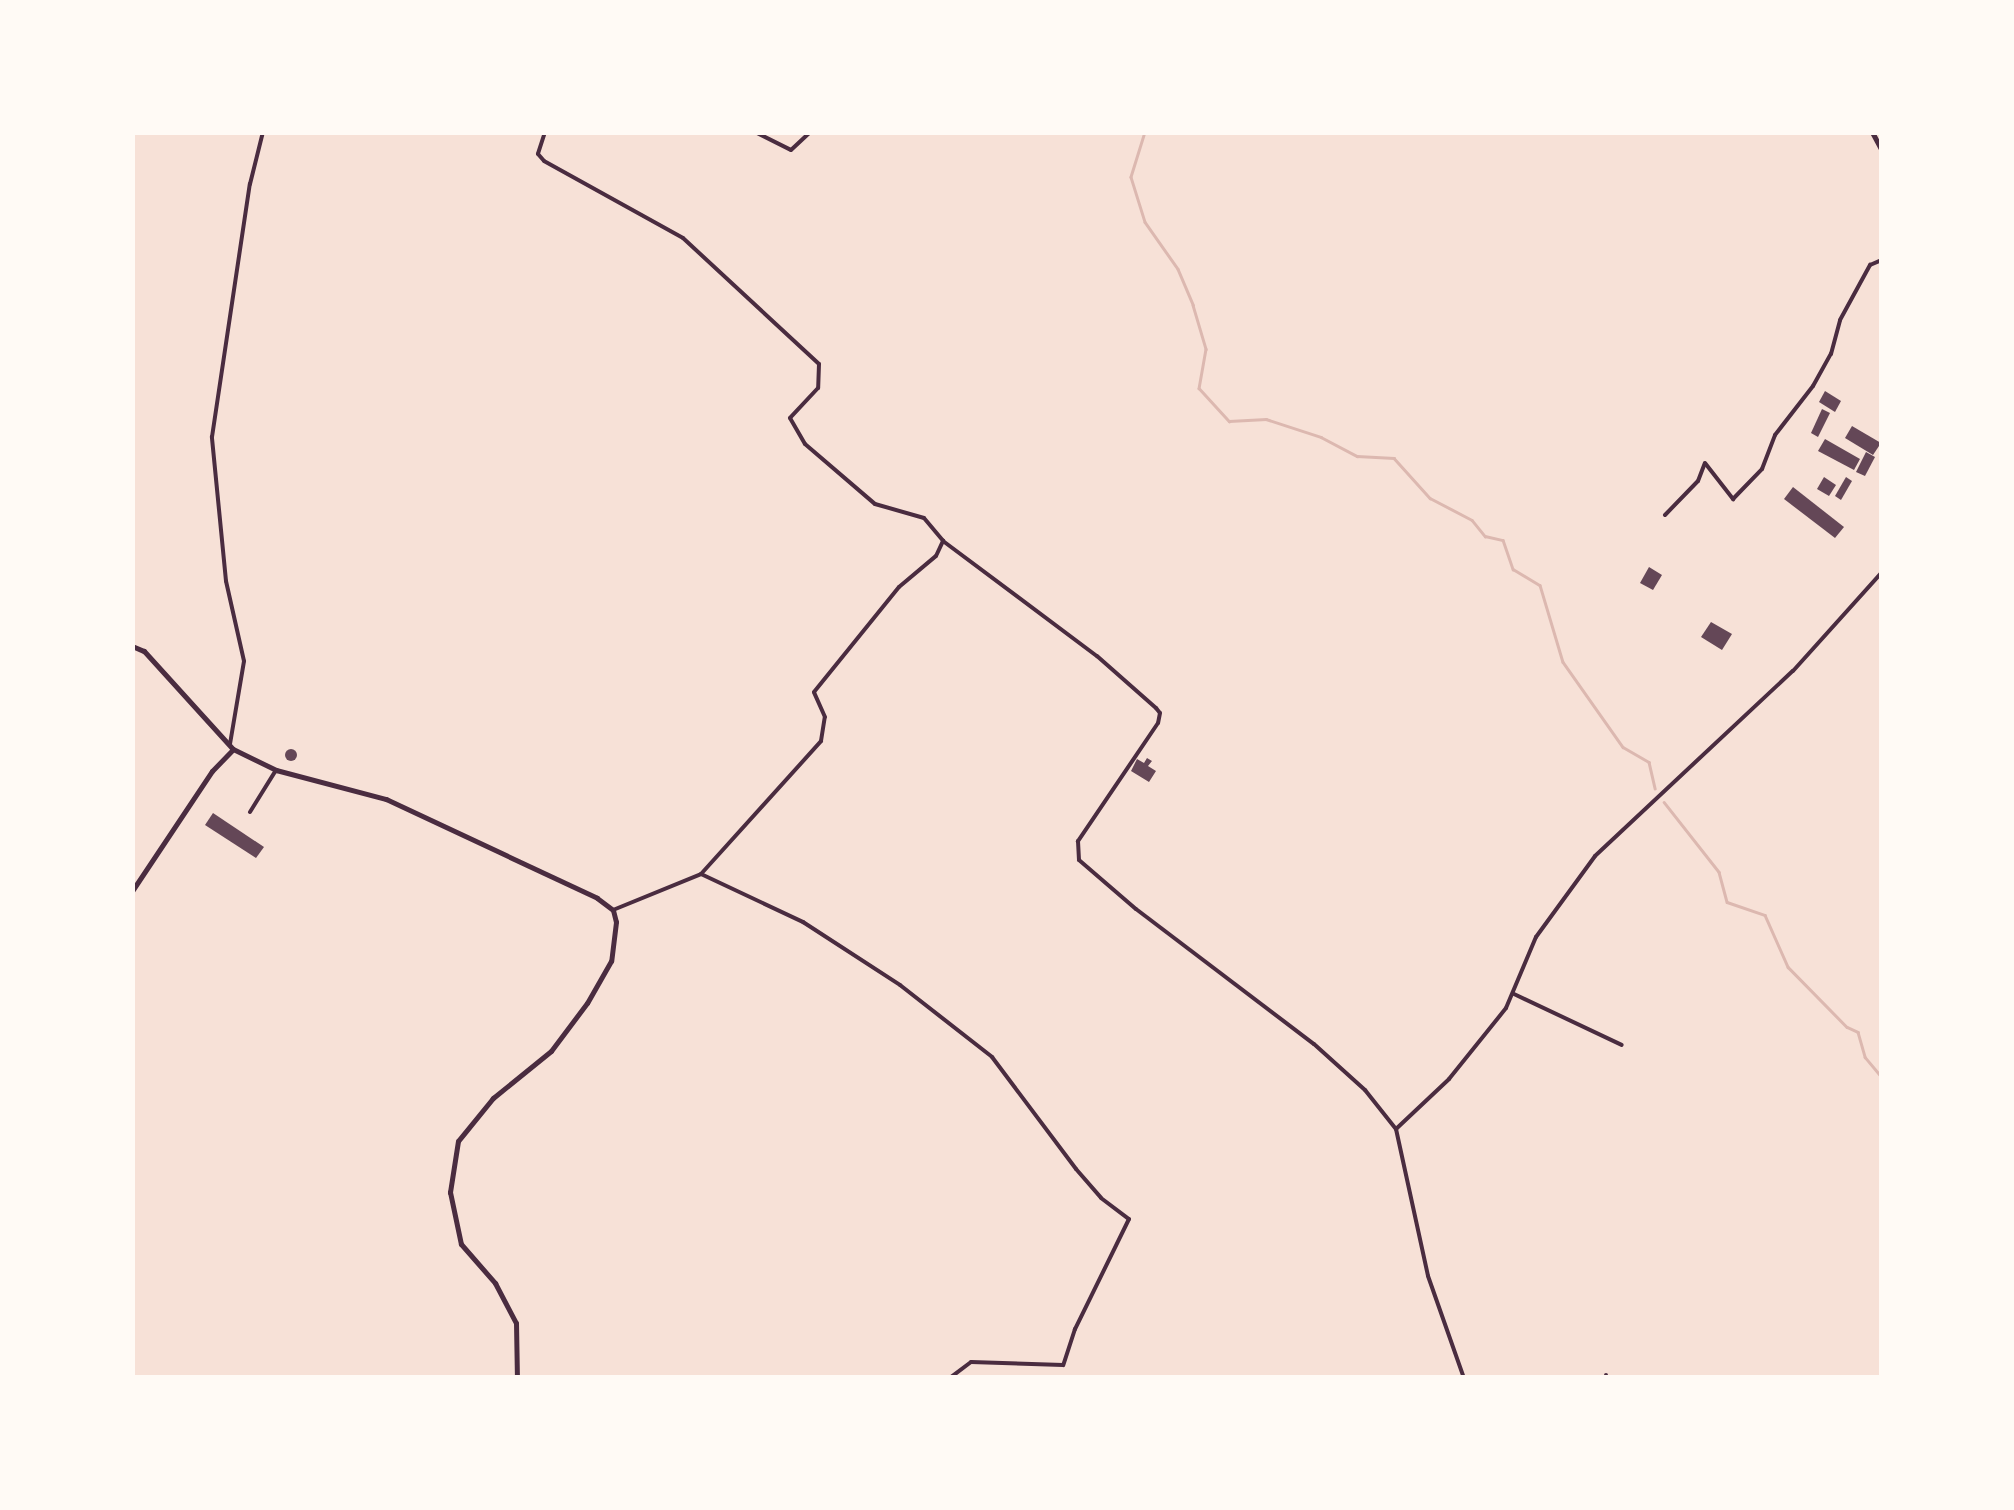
<!DOCTYPE html>
<style>
body{margin:0}
#map{position:relative;width:2014px;height:1510px;overflow:hidden;background:#f7e1d7;font-family:"Golos Text",sans-serif}
div>[style]{position:absolute}
[style*='--x']{left:calc(var(--x)*1px);top:calc(var(--y)*1px);width:calc(var(--w)*1px);rotate:calc(var(--a)*1deg)}
.stream>*{height:2.5px;margin:-1.25px;padding:0 1.25px;transform-origin:1.25px;border-radius:1.25px;background:#dcb8b0}
.building>*{inset:0;background:#644757}
.round{border-radius:50%}
.minor>*{height:4px;margin:-2px;padding:0 2px;transform-origin:2px;border-radius:2px;background:#4a2c40}
.tertiary>*{height:5px;margin:-2.5px;padding:0 2.5px;transform-origin:2.5px;border-radius:2.5px;background:#4a2c40}
.secondary>*{height:5px;margin:-2.5px;padding:0 2.5px;transform-origin:2.5px;border-radius:2.5px;background:#4a2c40}
span{translate:-50% -50%;white-space:nowrap;text-align:center;line-height:1.15;-webkit-text-stroke:8px #fffaf5;paint-order:stroke}
.frame{position:absolute;inset:0;border:135px solid #fffaf5;pointer-events:none}
</style>
<div id="map">
<div class="stream">
<i style="--x:1145;--y:132;--w:47;--a:107.3"></i>
<i style="--x:1131;--y:177;--w:47;--a:72.7"></i>
<i style="--x:1145;--y:222;--w:57;--a:54.9"></i>
<i style="--x:1178;--y:269;--w:39;--a:67"></i>
<i style="--x:1193;--y:305;--w:46;--a:73.5"></i>
<i style="--x:1206;--y:349;--w:40;--a:100"></i>
<i style="--x:1199;--y:388;--w:45;--a:47.7"></i>
<i style="--x:1229;--y:421;--w:37;--a:-3"></i>
<i style="--x:1266;--y:419;--w:58;--a:18.1"></i>
<i style="--x:1321;--y:437;--w:41;--a:27.8"></i>
<i style="--x:1357;--y:456;--w:37;--a:3"></i>
<i style="--x:1394;--y:458;--w:54;--a:48"></i>
<i style="--x:1430;--y:498;--w:47;--a:27.6"></i>
<i style="--x:1472;--y:520;--w:21;--a:51"></i>
<i style="--x:1485;--y:536;--w:18;--a:13"></i>
<i style="--x:1503;--y:540;--w:31;--a:71"></i>
<i style="--x:1513;--y:569;--w:31;--a:31"></i>
<i style="--x:1540;--y:585;--w:80;--a:73.4"></i>
<i style="--x:1563;--y:662;--w:104;--a:54.8"></i>
<i style="--x:1623;--y:747;--w:30;--a:30"></i>
<i style="--x:1649;--y:762;--w:27;--a:77"></i>
<i style="--x:1664;--y:802;--w:89;--a:51.8"></i>
<i style="--x:1719;--y:872;--w:31;--a:75"></i>
<i style="--x:1727;--y:902;--w:40;--a:18.9"></i>
<i style="--x:1765;--y:915;--w:57;--a:66.1"></i>
<i style="--x:1788;--y:967;--w:84;--a:45.5"></i>
<i style="--x:1847;--y:1027;--w:12;--a:24"></i>
<i style="--x:1858;--y:1032;--w:26;--a:74"></i>
<i style="--x:1865;--y:1057;--w:26;--a:50"></i>
</div>
<div class="building">
<i style="clip-path:polygon(1825px 391px,1841px 401px,1835px 412px,1819px 402px)"></i>
<i style="clip-path:polygon(1822px 409px,1830px 413px,1818px 437px,1811px 433px)"></i>
<i style="clip-path:polygon(1852px 426px,1881px 443px,1873px 455px,1845px 438px)"></i>
<i style="clip-path:polygon(1825px 439px,1860px 459px,1854px 470px,1818px 451px)"></i>
<i style="clip-path:polygon(1866px 452px,1875px 457px,1865px 476px,1856px 472px)"></i>
<i style="clip-path:polygon(1824px 477px,1836px 485px,1829px 496px,1817px 489px)"></i>
<i style="clip-path:polygon(1846px 477px,1852px 481px,1841px 500px,1835px 496px)"></i>
<i style="clip-path:polygon(1793px 487px,1844px 527px,1835px 538px,1784px 499px)"></i>
<i style="clip-path:polygon(1649px 567px,1662px 575px,1653px 590px,1640px 583px)"></i>
<i style="clip-path:polygon(1711px 622px,1732px 634px,1722px 650px,1701px 637px)"></i>
<i class="round" style="left:285px;top:749px;width:12px;height:12px"></i>
<i style="clip-path:polygon(1147px 758px,1152px 761px,1148px 766px,1156px 771px,1149px 782px,1131px 771px,1137px 759px,1144px 763px)"></i>
<i style="clip-path:polygon(213px 813px,264px 847px,256px 858px,205px 825px)"></i>
</div>
<div class="minor">
<i style="--x:545;--y:132;--w:23;--a:108"></i>
<i style="--x:538;--y:154;--w:9;--a:49"></i>
<i style="--x:544;--y:161;--w:159;--a:29"></i>
<i style="--x:683;--y:238;--w:185;--a:42.8"></i>
<i style="--x:819;--y:364;--w:24;--a:92"></i>
<i style="--x:818;--y:388;--w:41;--a:133"></i>
<i style="--x:790;--y:418;--w:30;--a:60"></i>
<i style="--x:805;--y:444;--w:92;--a:40.6"></i>
<i style="--x:875;--y:504;--w:51;--a:15.9"></i>
<i style="--x:924;--y:518;--w:30;--a:50"></i>
<i style="--x:943;--y:541;--w:192;--a:36.8"></i>
<i style="--x:1097;--y:656;--w:79;--a:41.4"></i>
<i style="--x:1156;--y:708;--w:6;--a:51"></i>
<i style="--x:1160;--y:713;--w:10;--a:101"></i>
<i style="--x:1158;--y:723;--w:143;--a:124.1"></i>
<i style="--x:1078;--y:841;--w:19;--a:87"></i>
<i style="--x:1079;--y:860;--w:75;--a:40.7"></i>
<i style="--x:1136;--y:909;--w:223;--a:37.2"></i>
<i style="--x:1314;--y:1044;--w:69;--a:42"></i>
<i style="--x:1365;--y:1090;--w:50;--a:51.5"></i>
<i style="--x:1396;--y:1129;--w:73;--a:-43.3"></i>
<i style="--x:1449;--y:1079;--w:91;--a:-51.2"></i>
<i style="--x:1506;--y:1008;--w:77;--a:-67.1"></i>
<i style="--x:1536;--y:937;--w:100;--a:-53.9"></i>
<i style="--x:1595;--y:856;--w:271;--a:-43.1"></i>
<i style="--x:1793;--y:671;--w:133;--a:-48"></i>
<i style="--x:755;--y:132;--w:40;--a:26.6"></i>
<i style="--x:791;--y:150;--w:26;--a:-43"></i>
<i style="--x:1665;--y:515;--w:47;--a:-45.9"></i>
<i style="--x:1698;--y:481;--w:19;--a:-69"></i>
<i style="--x:1705;--y:463;--w:46;--a:52.1"></i>
<i style="--x:1733;--y:499;--w:42;--a:-46"></i>
<i style="--x:1762;--y:469;--w:36;--a:-69"></i>
<i style="--x:1775;--y:435;--w:62;--a:-52.2"></i>
<i style="--x:1813;--y:386;--w:37;--a:-61"></i>
<i style="--x:1831;--y:354;--w:35;--a:-75"></i>
<i style="--x:1840;--y:320;--w:63;--a:-61.4"></i>
<i style="--x:1870;--y:265;--w:13;--a:-23"></i>
<i style="--x:230;--y:744;--w:84;--a:-80.4"></i>
<i style="--x:244;--y:661;--w:82;--a:-102.7"></i>
<i style="--x:226;--y:581;--w:145;--a:-95.6"></i>
<i style="--x:212;--y:437;--w:256;--a:-81.5"></i>
<i style="--x:250;--y:184;--w:54;--a:-76"></i>
<i style="--x:250;--y:812;--w:49;--a:-58.2"></i>
<i style="--x:701;--y:874;--w:179;--a:-47.9"></i>
<i style="--x:821;--y:741;--w:24;--a:-81"></i>
<i style="--x:825;--y:717;--w:27;--a:-114"></i>
<i style="--x:814;--y:692;--w:135;--a:-51"></i>
<i style="--x:899;--y:587;--w:48;--a:-40"></i>
<i style="--x:936;--y:556;--w:17;--a:-65"></i>
<i style="--x:613;--y:910;--w:95;--a:-22.2"></i>
<i style="--x:701;--y:874;--w:113;--a:25.2"></i>
<i style="--x:803;--y:922;--w:116;--a:33"></i>
<i style="--x:900;--y:985;--w:117;--a:38"></i>
<i style="--x:992;--y:1057;--w:140;--a:53.1"></i>
<i style="--x:1076;--y:1169;--w:38;--a:49"></i>
<i style="--x:1101;--y:1198;--w:35;--a:37"></i>
<i style="--x:1129;--y:1219;--w:123;--a:116.1"></i>
<i style="--x:1075;--y:1329;--w:38;--a:108"></i>
<i style="--x:1063;--y:1365;--w:92;--a:-178.1"></i>
<i style="--x:971;--y:1362;--w:26;--a:143"></i>
<i style="--x:1514;--y:994;--w:119;--a:25.3"></i>
<i style="--x:1396;--y:1129;--w:150;--a:77.7"></i>
<i style="--x:1428;--y:1276;--w:108;--a:70.6"></i>
<i style="--x:1606;--y:1378;--w:3;--a:-90"></i>
</div>
<div class="tertiary">
<i style="--x:132;--y:646;--w:13;--a:23"></i>
<i style="--x:144;--y:651;--w:132;--a:47.8"></i>
<i style="--x:233;--y:749;--w:48;--a:26"></i>
<i style="--x:276;--y:770;--w:114;--a:14.8"></i>
<i style="--x:386;--y:799;--w:233;--a:25.1"></i>
<i style="--x:597;--y:898;--w:20;--a:37"></i>
<i style="--x:613;--y:910;--w:12;--a:76"></i>
<i style="--x:616;--y:922;--w:39;--a:97"></i>
<i style="--x:611;--y:961;--w:48;--a:119.7"></i>
<i style="--x:587;--y:1003;--w:60;--a:126.9"></i>
<i style="--x:551;--y:1051;--w:75;--a:141"></i>
<i style="--x:493;--y:1098;--w:55;--a:129.1"></i>
<i style="--x:458;--y:1141;--w:52;--a:98.9"></i>
<i style="--x:450;--y:1192;--w:53;--a:78.1"></i>
<i style="--x:461;--y:1244;--w:52;--a:48.9"></i>
<i style="--x:495;--y:1283;--w:45;--a:62.3"></i>
<i style="--x:516;--y:1323;--w:55;--a:89"></i>
<i style="--x:132;--y:891;--w:144;--a:-56.3"></i>
<i style="--x:212;--y:771;--w:30;--a:-46"></i>
</div>
<div class="secondary">
<i style="--x:1872;--y:132;--w:21;--a:62"></i>
</div>
<div class="frame"></div>
</div>
